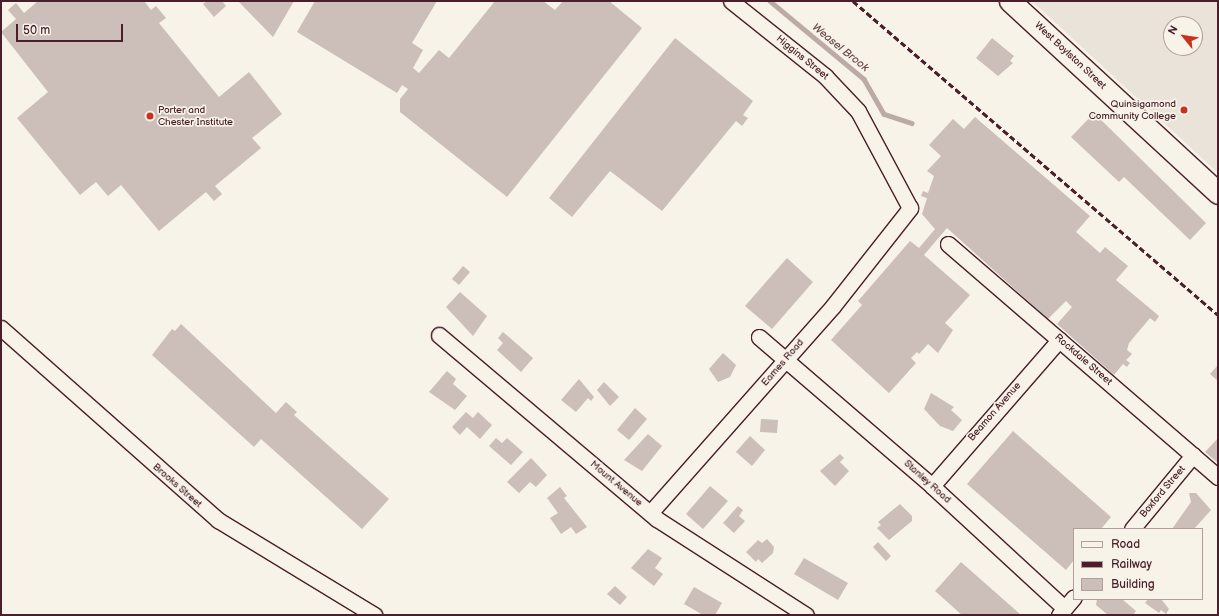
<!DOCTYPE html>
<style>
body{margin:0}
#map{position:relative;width:1219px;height:616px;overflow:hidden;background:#f7f3e8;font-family:"Balsamiq Sans",sans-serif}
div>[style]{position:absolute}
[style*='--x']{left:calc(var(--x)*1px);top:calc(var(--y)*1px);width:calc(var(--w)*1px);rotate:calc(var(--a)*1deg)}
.built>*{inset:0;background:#eae3da}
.stream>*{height:4.5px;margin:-2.25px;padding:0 2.25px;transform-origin:2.25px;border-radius:2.25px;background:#bcaaa7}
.building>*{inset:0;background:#ccbfb9}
.roads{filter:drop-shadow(1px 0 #4a1f2b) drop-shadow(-1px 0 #4a1f2b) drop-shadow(0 1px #4a1f2b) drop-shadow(0 -1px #4a1f2b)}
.minor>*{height:15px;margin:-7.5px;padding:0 7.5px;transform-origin:7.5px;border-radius:7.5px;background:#f7f3e8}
.secondary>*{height:21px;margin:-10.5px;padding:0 10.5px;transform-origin:10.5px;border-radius:10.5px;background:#f7f3e8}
.rail>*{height:3px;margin-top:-1.5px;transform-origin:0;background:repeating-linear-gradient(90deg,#4a1f2b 0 6px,transparent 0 9px)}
.dots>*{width:11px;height:11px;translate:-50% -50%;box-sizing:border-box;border:2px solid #f7f3e8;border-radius:50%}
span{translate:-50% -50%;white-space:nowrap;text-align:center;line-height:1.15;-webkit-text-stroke:3.5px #f7f3e8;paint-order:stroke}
.street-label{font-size:10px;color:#4a1f2b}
.poi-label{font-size:10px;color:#4a1f2b}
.right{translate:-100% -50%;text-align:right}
.left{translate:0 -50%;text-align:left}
.water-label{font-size:11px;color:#6c4950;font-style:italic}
.frame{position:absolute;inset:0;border:2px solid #4a1f2b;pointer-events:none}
.legend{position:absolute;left:1073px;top:528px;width:130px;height:72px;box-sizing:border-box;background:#f7f3e8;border:1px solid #b29e9c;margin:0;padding:5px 7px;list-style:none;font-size:12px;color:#4a1f2b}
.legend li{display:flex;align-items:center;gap:8px;height:20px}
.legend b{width:20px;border:1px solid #b29e9c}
.north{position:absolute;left:1163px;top:16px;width:40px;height:40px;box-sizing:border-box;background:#f7f3e8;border:1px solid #b29e9c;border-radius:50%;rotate:300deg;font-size:11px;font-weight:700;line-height:16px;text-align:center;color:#4a1f2b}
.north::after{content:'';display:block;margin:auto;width:14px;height:18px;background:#c8321e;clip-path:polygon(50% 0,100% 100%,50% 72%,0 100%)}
.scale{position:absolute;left:16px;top:24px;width:107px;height:18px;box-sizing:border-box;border:2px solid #4a1f2b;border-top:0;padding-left:5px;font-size:12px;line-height:14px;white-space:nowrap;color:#4a1f2b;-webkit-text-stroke:3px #f7f3e8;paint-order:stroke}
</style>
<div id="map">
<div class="built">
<i style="clip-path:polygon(evenodd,1032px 1px,1218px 1px,1218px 173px,1032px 1px,1171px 24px,1195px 24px,1195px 48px,1171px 48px,1171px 24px)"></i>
</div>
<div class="stream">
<i style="--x:770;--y:1;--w:122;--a:39.7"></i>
<i style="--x:864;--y:79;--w:40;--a:60.3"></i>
<i style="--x:884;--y:114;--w:29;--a:18"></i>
</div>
<div class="building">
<i style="clip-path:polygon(38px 1px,144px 1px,151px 10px,156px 6px,166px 18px,159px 23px,219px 97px,249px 72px,282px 114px,252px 138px,261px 148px,215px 186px,222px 194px,214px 201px,206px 192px,159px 231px,121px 185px,108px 196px,96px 182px,80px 195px,17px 118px,48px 92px,1px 32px,16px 19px,8px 10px,16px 3px,24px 13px)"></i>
<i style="clip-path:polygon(207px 1px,222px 1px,226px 6px,214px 17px,203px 4px)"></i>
<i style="clip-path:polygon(238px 1px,294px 1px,273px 37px)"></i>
<i style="clip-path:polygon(315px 1px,437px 1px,412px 43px,423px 50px,413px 68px,419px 73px,439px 50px,449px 58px,495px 1px,543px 1px,555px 10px,563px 1px,609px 1px,642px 28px,507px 197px,400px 112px,400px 99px,408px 89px,402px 85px,397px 93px,297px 32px)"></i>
<i style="clip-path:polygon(675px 38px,753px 101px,743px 115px,748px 118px,742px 126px,736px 121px,662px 211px,610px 171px,572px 217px,549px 198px)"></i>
<i style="clip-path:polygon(992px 38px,1014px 56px,1010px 61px,1013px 63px,998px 76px,976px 58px)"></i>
<i style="clip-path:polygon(1094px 113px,1206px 223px,1190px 240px,1124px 177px,1119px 182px,1071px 137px)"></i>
<i style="clip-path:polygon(975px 117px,1090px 216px,1076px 232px,1100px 253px,1105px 247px,1128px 266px,1116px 280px,1159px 316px,1155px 322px,1150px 318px,1129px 343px,1127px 350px,1132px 354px,1126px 360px,1130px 363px,1127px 367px,1123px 364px,1114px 375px,1057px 324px,1072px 307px,1066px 301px,1048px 319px,947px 228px,924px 255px,970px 295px,945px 323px,953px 330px,938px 353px,928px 344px,919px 354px,917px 352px,911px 358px,916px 363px,889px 393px,831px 340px,862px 305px,858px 301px,910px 241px,919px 248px,935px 229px,922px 214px,927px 198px,921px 196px,923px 191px,928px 193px,934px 176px,927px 171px,941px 156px,929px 145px,953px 119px,964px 129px)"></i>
<i style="clip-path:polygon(787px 258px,813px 282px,772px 329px,745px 306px)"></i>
<i style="clip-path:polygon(463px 266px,470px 272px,459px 285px,452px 279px)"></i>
<i style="clip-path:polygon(460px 292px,487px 316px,473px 336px,446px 307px)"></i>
<i style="clip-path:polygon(181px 324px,276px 413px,286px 402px,297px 412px,294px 415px,389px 499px,362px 529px,261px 439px,254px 447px,152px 355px,172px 329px,175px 331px)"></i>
<i style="clip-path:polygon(503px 332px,533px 358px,521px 372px,497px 350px,503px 343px,498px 338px)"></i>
<i style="clip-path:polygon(723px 353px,736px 365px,730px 377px,718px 382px,709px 369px)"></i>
<i style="clip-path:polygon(1218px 365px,1218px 381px,1210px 374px)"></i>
<i style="clip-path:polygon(447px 371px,456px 379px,453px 384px,467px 396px,455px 410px,429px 392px)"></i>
<i style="clip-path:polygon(579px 379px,594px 397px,591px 401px,588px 398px,576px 412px,561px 400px)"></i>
<i style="clip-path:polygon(604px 382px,619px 397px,610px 406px,597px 390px)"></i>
<i style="clip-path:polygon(931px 393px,954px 407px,951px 410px,962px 420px,953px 431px,940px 426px,924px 409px)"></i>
<i style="clip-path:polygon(635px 408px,647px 419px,629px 440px,617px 430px)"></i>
<i style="clip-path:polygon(466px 412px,473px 418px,478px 412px,492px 425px,480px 439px,467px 427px,460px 435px,452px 427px)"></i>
<i style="clip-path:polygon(761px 419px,778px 420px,777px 433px,760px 432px)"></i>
<i style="clip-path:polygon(1013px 431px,1111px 517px,1101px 529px,1074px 529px,1074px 560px,1066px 570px,967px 484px)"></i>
<i style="clip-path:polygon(648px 434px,662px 446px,642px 471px,624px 460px)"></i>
<i style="clip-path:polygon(750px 436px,765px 450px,752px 466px,736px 452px)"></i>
<i style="clip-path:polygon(496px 438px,502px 443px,507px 438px,523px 452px,511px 465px,489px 446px)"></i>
<i style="clip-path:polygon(1218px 438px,1218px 463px,1205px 452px)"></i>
<i style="clip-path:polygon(840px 454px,844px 458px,840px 462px,849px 471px,835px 486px,820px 471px)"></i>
<i style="clip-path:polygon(531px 458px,547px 475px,536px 487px,530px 482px,519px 493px,507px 482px)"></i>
<i style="clip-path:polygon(710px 486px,728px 501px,703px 529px,686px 514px)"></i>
<i style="clip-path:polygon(560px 487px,567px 496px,564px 498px,587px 527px,576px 534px,571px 527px,561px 534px,550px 518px,558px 513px,547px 498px)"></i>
<i style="clip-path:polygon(1189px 493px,1196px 493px,1211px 510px,1194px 529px,1172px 529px,1191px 502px)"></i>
<i style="clip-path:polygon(900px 504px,912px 516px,912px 521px,889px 540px,877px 528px,881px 525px,878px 522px)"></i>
<i style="clip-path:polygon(738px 506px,743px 510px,739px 516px,745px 521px,734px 533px,723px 523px)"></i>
<i style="clip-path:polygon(767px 539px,774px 547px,773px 553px,762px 563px,758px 559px,756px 562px,746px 552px,758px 540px,762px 543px)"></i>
<i style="clip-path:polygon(878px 542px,891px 556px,886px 561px,873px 547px)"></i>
<i style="clip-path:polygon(648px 549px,662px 558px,655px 568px,663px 574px,654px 586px,631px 568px)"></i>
<i style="clip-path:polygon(804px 558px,848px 583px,838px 600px,794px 574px)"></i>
<i style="clip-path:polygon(961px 562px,1021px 615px,962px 615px,935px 591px)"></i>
<i style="clip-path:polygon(615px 586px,627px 597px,620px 605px,607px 594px)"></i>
<i style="clip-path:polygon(694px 587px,722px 603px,715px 615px,703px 615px,684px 604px)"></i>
<i style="clip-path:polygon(1097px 599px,1122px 599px,1136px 611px,1133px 615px,1108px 615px,1096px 605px)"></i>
<i style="clip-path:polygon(1148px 599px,1161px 599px,1169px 609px,1166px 614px,1161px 610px,1159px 613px,1145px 603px)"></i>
</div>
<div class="roads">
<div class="minor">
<i style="--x:948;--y:244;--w:357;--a:40.8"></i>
<i style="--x:1;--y:328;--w:290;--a:41.5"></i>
<i style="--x:218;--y:520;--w:183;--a:31.3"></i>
<i style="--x:439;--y:335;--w:285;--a:40.2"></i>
<i style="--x:657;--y:519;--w:177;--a:32.8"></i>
<i style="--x:759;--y:337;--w:228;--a:40.7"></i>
<i style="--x:932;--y:486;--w:180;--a:42.7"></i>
<i style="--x:932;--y:486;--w:194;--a:-49"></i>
<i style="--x:650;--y:513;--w:276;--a:-48.5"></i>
<i style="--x:833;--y:306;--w:125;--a:-51.8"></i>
<i style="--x:910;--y:208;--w:110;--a:-118.2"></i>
<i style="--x:858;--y:111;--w:48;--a:-133.3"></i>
<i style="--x:825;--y:76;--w:120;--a:-141.4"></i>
<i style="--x:1132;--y:529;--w:96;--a:-50.5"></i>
<i style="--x:1059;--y:615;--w:23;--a:-50"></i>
</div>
<div class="secondary">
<i style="--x:1010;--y:1;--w:283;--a:42.7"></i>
</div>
</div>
<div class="rail">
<i style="--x:853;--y:1;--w:481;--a:40.7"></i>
</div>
<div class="dots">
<i style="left:1184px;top:110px;background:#c8321e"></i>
<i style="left:150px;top:116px;background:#c8321e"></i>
</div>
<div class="street-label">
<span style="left:1070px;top:56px;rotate:43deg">West Boylston Street</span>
<span style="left:802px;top:58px;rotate:39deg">Higgins Street</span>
<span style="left:1083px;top:360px;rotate:41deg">Rockdale Street</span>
<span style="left:783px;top:363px;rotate:-49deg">Eames Road</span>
<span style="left:995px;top:412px;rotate:-49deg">Beamon Avenue</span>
<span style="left:927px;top:482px;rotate:42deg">Stanley Road</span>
<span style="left:616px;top:484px;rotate:40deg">Mount Avenue</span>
<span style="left:177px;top:486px;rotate:41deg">Brooks Street</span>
<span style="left:1163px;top:492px;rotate:-50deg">Boxford Street</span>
</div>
<div class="poi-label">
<span class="right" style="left:1176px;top:110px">Quinsigamond<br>Community College</span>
<span class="left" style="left:158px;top:116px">Porter and<br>Chester Institute</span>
</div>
<div class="water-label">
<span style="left:840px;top:48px;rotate:39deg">Weasel Brook</span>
</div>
<div class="frame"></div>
<ul class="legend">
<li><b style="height:5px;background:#f7f3e8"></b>Road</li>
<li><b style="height:5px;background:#4a1f2b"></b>Railway</li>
<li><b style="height:11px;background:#ccbfb9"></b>Building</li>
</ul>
<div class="north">N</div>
<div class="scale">50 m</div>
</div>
